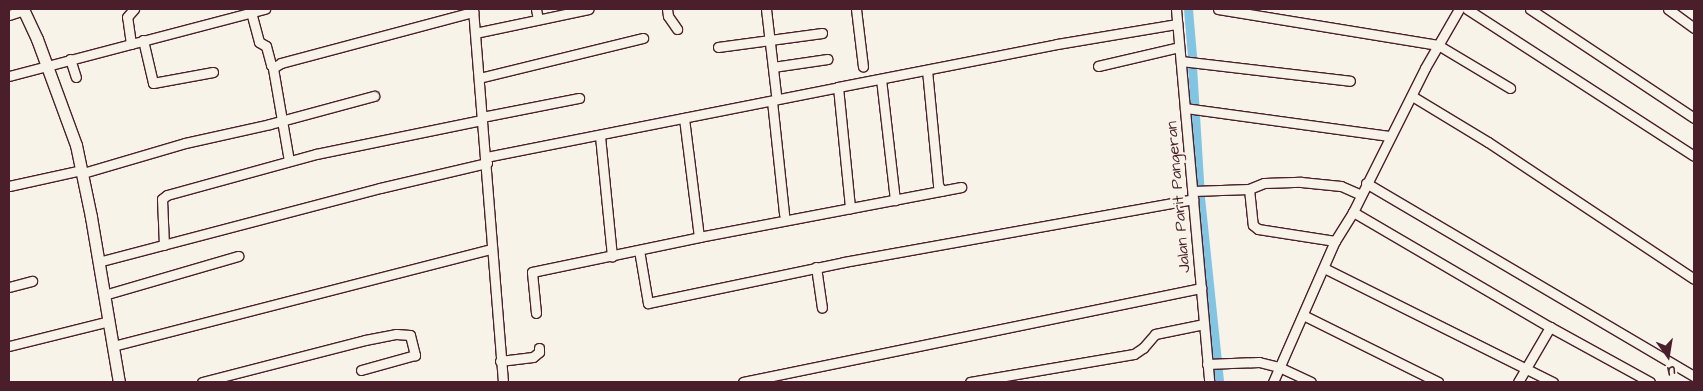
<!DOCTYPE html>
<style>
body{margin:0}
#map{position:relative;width:1703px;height:391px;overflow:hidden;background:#f7f3e8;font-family:"Architects Daughter",sans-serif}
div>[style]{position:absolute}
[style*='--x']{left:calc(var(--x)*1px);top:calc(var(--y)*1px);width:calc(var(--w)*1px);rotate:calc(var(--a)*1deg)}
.canal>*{height:9px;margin:-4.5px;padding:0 4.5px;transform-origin:4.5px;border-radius:4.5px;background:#82c5e3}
.roads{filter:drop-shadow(1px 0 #4a1f2b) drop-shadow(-1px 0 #4a1f2b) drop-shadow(0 1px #4a1f2b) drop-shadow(0 -1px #4a1f2b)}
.minor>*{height:9px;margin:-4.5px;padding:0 4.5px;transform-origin:4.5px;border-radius:4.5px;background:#f7f3e8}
.tertiary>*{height:11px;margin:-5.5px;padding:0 5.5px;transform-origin:5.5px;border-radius:5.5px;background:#f7f3e8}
span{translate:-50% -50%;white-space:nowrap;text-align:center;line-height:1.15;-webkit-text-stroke:4.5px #f7f3e8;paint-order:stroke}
.street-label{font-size:16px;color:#4a1f2b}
.frame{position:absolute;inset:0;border:10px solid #4a1f2b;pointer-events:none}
.north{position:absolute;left:1643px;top:331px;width:50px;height:50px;-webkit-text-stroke:4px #f7f3e8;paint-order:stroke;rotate:167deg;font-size:14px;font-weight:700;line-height:20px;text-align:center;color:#4a1f2b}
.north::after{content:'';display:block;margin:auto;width:18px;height:22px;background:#4a1f2b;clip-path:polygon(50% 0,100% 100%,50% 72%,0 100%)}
</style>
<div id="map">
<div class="canal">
<i style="--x:1188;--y:9;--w:47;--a:85.1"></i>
<i style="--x:1192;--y:66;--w:131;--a:86.5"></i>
<i style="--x:1200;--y:197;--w:186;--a:84.1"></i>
</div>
<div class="roads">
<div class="minor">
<i style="--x:473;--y:9;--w:374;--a:85.4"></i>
<i style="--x:536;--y:9;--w:10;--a:79"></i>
<i style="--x:667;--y:9;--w:7;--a:82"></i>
<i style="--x:668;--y:16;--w:16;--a:55"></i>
<i style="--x:766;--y:9;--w:86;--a:83.3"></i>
<i style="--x:856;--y:9;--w:58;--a:83.1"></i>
<i style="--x:1176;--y:9;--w:374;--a:84.9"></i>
<i style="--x:1218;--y:9;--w:223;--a:9.3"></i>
<i style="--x:1438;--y:45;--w:84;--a:30.8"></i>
<i style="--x:1467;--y:9;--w:270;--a:32.9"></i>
<i style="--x:1530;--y:9;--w:197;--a:33.6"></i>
<i style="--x:1668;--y:9;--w:32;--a:36"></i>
<i style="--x:251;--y:12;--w:31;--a:75"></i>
<i style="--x:259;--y:42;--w:8;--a:30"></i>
<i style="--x:266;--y:46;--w:20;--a:75"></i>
<i style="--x:271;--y:65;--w:4;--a:27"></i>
<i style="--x:9;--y:15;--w:16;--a:-18"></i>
<i style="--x:475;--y:33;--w:116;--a:-11.9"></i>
<i style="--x:143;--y:40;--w:44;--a:76.9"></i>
<i style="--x:153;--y:83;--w:61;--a:-10.4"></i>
<i style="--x:131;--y:44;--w:27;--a:-98"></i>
<i style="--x:127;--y:17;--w:11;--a:-49"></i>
<i style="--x:718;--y:47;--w:105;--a:-7.7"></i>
<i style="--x:70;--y:59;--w:19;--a:72"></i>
<i style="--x:1181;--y:61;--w:170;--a:6.7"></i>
<i style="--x:1098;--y:66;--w:83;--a:-13.2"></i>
<i style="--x:773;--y:67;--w:55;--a:-8.4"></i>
<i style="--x:927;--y:70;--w:116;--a:84.5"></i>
<i style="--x:938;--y:185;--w:7;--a:56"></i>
<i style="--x:9;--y:76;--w:265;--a:-14.7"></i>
<i style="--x:479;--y:78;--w:169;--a:-13.7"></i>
<i style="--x:881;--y:79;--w:122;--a:83.4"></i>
<i style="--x:838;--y:87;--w:122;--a:84.3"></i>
<i style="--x:1412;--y:96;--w:89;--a:31.2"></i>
<i style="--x:1488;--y:142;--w:247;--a:33.6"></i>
<i style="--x:772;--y:101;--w:114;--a:83.9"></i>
<i style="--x:1185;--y:108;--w:207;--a:7.8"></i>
<i style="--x:482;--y:117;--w:99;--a:-11.1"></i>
<i style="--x:600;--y:136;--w:121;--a:84.3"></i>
<i style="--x:486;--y:157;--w:359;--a:-11.2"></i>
<i style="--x:838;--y:87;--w:223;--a:-11.1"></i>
<i style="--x:1057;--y:44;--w:122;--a:-9.5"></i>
<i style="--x:289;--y:161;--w:94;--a:-99.8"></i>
<i style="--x:273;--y:68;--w:9;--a:-32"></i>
<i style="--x:281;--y:63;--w:199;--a:-14.9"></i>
<i style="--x:83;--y:173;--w:106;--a:-16.4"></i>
<i style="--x:185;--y:143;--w:87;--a:-12.6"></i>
<i style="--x:270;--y:124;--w:108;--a:-15.1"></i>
<i style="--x:1366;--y:183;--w:381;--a:30.5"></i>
<i style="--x:9;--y:186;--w:75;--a:-12.4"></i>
<i style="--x:1249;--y:189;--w:16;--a:-22"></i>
<i style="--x:1264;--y:183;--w:37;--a:-2"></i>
<i style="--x:1301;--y:182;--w:40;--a:5.7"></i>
<i style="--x:1341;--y:186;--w:22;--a:24"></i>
<i style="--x:1193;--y:191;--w:56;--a:-2"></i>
<i style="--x:1249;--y:189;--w:36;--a:84"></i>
<i style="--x:1253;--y:225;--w:6;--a:39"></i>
<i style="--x:1258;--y:229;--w:78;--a:8.9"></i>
<i style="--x:1353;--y:212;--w:228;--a:30.3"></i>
<i style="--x:1550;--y:327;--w:114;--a:28.8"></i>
<i style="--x:699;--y:237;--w:267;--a:-10.8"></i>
<i style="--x:164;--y:245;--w:46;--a:-92.5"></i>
<i style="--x:162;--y:199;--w:6;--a:-39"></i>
<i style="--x:167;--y:195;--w:155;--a:-15.4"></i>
<i style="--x:316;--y:154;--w:169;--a:-11.6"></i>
<i style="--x:639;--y:250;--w:54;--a:80.4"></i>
<i style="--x:648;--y:303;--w:200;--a:-11.8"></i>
<i style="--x:844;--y:262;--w:355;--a:-10.2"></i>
<i style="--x:98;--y:262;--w:292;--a:-14.7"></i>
<i style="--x:380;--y:188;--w:110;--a:-13.2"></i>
<i style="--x:816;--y:267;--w:41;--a:81.7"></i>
<i style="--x:1324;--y:268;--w:256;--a:26.5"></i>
<i style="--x:9;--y:287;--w:24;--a:-15"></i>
<i style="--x:104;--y:295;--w:140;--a:-16.2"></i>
<i style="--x:536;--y:313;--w:41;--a:-95.6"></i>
<i style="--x:532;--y:272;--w:171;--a:-11.8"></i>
<i style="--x:699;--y:237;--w:120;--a:-97.2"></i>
<i style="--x:1303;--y:315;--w:151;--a:26.4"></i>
<i style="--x:9;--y:346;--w:103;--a:-14"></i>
<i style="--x:113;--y:346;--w:391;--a:-14.4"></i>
<i style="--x:500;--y:361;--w:33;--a:-7"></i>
<i style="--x:533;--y:357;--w:8;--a:-40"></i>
<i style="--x:539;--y:352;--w:4;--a:-90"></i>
<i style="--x:1207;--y:364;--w:52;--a:-2.2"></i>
<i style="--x:1259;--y:362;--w:21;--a:14"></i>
<i style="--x:1279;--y:367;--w:35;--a:25"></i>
<i style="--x:202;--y:382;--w:168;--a:-14.4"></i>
<i style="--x:365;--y:340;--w:32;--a:-11"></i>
<i style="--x:396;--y:334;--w:14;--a:4"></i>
<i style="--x:410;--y:335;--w:21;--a:76"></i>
<i style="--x:415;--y:355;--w:56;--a:164.5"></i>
<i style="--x:743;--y:382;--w:468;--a:-11.6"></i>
<i style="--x:970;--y:382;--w:166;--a:-9.7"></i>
<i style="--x:1134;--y:354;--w:11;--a:-34"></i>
<i style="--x:1143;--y:348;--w:18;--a:-49"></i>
<i style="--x:1155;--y:334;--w:50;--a:-11.5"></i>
<i style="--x:1273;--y:382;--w:154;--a:-66.3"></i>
<i style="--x:1335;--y:241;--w:34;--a:-58"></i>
<i style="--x:1353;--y:212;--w:161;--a:-63.4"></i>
<i style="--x:1425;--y:68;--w:68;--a:-60"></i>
<i style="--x:1518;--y:382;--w:64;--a:-59.8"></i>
</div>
<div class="tertiary">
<i style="--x:23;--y:9;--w:33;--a:65"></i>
<i style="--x:37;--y:39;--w:113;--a:69.8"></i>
<i style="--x:76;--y:145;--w:74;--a:78.2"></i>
<i style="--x:91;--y:217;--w:167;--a:80.4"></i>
</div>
</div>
<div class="street-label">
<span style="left:1178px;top:197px;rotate:-95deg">Jalan Parit Pangeran</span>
</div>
<div class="frame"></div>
<div class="north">U</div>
</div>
